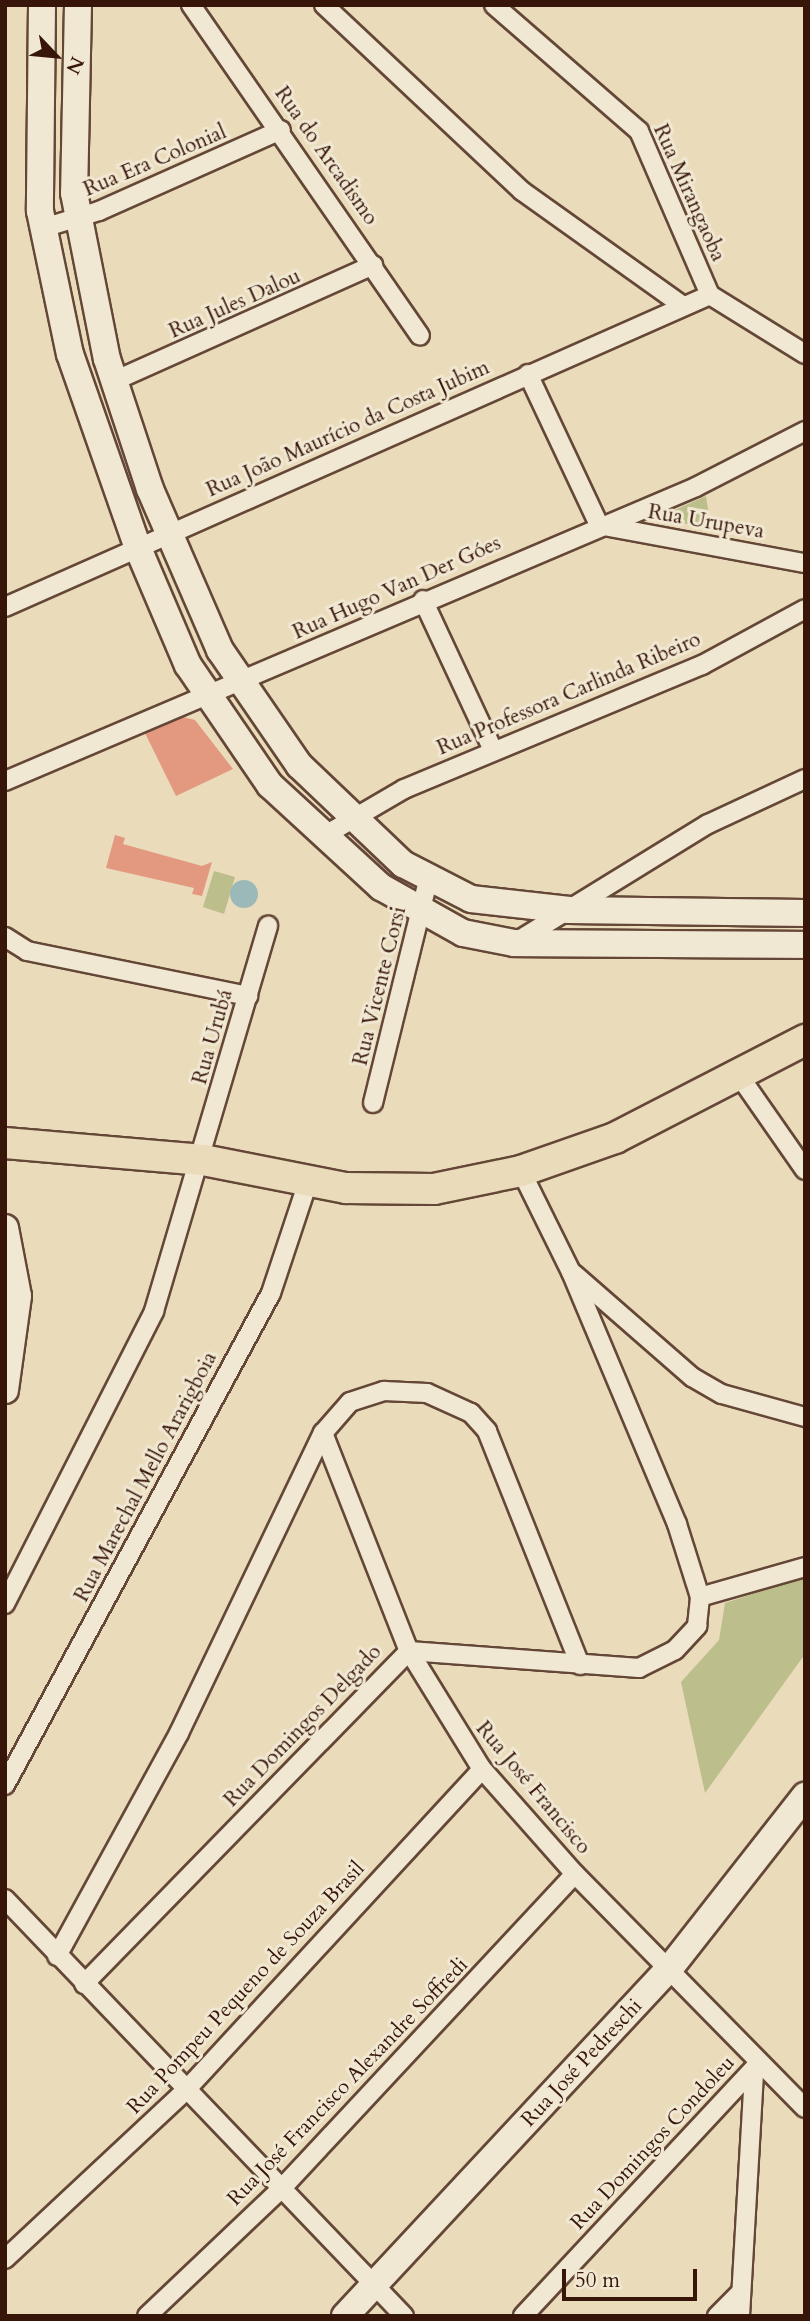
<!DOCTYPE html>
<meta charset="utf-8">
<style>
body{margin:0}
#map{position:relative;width:810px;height:2321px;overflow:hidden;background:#eadbbb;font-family:Cardo,serif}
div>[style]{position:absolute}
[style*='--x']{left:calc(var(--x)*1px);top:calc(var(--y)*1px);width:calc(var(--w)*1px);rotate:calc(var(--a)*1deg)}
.green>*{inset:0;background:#bcbe8c}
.water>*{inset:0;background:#9cb9ba}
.round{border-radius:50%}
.building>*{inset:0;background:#e39880}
.roads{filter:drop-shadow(2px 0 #644736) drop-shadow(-2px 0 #644736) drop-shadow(0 2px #644736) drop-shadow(0 -2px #644736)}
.street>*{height:18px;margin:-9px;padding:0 9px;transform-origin:9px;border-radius:9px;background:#f1e8d3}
.secondary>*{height:26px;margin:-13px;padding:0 13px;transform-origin:13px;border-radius:13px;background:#f1e8d3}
.primary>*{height:30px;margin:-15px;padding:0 15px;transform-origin:15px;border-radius:15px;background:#eadbbb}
span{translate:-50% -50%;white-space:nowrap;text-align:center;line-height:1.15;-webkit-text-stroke:6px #f1e8d3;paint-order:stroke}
.street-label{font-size:21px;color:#371609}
.frame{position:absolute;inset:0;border:7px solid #371609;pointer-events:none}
.north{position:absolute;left:21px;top:21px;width:70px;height:70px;-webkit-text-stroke:5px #f1e8d3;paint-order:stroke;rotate:116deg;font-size:19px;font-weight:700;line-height:28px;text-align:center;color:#371609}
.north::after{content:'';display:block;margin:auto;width:24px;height:32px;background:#371609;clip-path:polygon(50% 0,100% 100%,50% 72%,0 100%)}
.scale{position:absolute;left:562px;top:2269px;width:135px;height:32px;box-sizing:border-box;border:4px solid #371609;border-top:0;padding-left:9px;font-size:21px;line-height:24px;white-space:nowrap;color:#371609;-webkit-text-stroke:5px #f1e8d3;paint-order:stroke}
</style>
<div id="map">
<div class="green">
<i style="clip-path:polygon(706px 496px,711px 528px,658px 519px,661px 516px)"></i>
<i style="clip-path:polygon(214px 871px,235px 877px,224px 914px,203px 907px)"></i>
<i style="clip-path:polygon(805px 1577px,805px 1654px,705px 1793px,681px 1682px,719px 1640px,725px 1603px)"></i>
</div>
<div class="water">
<i class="round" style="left:230px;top:880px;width:28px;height:28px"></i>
</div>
<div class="building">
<i style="clip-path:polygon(179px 716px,195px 720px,233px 769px,176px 796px,144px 731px)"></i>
<i style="clip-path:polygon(115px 835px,125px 838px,123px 844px,202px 866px,212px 862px,202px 896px,192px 894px,194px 888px,106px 868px)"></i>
</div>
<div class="roads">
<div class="street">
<i style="--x:191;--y:5;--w:402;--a:55.3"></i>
<i style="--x:324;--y:5;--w:272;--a:43.2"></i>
<i style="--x:522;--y:191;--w:198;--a:35.5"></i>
<i style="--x:494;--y:5;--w:192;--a:41"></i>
<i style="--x:639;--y:131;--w:179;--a:66.6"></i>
<i style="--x:710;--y:295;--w:112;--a:31.8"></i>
<i style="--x:43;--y:228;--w:59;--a:-16.9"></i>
<i style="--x:99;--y:211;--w:199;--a:-24"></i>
<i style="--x:528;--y:374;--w:167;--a:64.8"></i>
<i style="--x:599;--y:525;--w:209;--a:10.5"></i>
<i style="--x:114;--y:381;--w:284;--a:-24.1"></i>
<i style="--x:423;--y:600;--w:166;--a:65"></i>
<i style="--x:5;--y:607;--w:771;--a:-23.87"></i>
<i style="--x:5;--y:781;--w:751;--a:-23.05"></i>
<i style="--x:696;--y:487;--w:123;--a:-27.2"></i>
<i style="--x:322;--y:837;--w:95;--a:-30.3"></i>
<i style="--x:404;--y:789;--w:323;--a:-22.6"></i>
<i style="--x:702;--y:665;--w:117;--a:-28.5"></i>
<i style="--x:5;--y:937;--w:26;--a:32"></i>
<i style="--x:27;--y:951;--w:226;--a:11.5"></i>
<i style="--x:516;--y:942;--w:225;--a:-31.6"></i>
<i style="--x:708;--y:824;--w:107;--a:-24.9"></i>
<i style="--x:738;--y:1074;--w:117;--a:55.1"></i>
<i style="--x:373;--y:1103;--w:230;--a:-76.1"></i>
<i style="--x:574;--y:1274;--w:157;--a:41.1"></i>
<i style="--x:692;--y:1377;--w:34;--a:30"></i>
<i style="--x:722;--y:1394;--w:86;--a:15.5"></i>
<i style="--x:323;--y:1433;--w:234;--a:68.5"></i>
<i style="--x:409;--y:1651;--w:139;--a:58.3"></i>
<i style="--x:482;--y:1769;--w:140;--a:48.5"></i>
<i style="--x:575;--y:1874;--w:328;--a:45.5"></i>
<i style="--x:700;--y:1597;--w:109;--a:-15.9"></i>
<i style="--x:5;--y:1604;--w:329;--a:-63"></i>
<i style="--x:154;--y:1311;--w:402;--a:-73.5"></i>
<i style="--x:5;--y:1785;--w:559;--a:-61.6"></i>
<i style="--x:271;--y:1293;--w:117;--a:-71.6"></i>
<i style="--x:5;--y:1899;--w:577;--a:46.26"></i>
<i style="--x:57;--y:1956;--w:254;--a:-61.3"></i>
<i style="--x:179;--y:1733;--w:333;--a:-64.4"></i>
<i style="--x:323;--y:1433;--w:41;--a:-48.9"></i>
<i style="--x:350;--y:1402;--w:36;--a:-18"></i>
<i style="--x:384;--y:1391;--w:43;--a:2.7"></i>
<i style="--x:427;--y:1393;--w:48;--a:24.4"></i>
<i style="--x:471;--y:1413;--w:24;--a:48"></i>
<i style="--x:487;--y:1431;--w:252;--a:68.3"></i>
<i style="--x:84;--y:1984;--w:465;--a:-45.7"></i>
<i style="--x:409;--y:1651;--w:231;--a:4.2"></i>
<i style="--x:639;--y:1668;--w:40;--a:-26.6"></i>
<i style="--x:675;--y:1650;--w:33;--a:-47"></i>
<i style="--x:697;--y:1626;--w:29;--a:-84"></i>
<i style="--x:700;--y:1597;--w:77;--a:-107.5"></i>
<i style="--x:677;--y:1524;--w:273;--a:-112.8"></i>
<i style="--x:571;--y:1272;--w:113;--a:-116.3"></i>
<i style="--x:5;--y:2259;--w:249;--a:-43"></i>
<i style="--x:187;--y:2089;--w:435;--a:-47.3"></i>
<i style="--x:147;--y:2316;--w:186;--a:-43.5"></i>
<i style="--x:282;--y:2188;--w:429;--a:-47"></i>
<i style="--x:523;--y:2316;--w:346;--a:-47"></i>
<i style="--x:717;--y:2316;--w:34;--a:-45"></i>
<i style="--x:740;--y:2316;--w:246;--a:-86.7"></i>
</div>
<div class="secondary">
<i style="--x:42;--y:5;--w:206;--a:90.6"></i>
<i style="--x:40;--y:211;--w:146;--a:78.2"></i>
<i style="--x:70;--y:354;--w:206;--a:70.7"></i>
<i style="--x:138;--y:548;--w:127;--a:66.9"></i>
<i style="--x:188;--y:665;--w:145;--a:55.7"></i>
<i style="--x:270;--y:785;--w:151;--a:42.6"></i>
<i style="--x:381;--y:887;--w:94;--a:29.3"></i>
<i style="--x:463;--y:933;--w:52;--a:11.1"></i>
<i style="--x:514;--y:943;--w:291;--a:0.4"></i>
<i style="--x:78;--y:5;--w:188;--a:91.2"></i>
<i style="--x:74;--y:193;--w:169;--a:78.8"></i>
<i style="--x:107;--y:359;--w:137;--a:71.7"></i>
<i style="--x:150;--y:489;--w:176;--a:66.5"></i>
<i style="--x:220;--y:650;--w:140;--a:55.5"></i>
<i style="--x:299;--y:765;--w:144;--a:43.6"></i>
<i style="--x:403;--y:864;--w:76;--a:27.2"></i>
<i style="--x:471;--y:899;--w:99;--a:6.4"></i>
<i style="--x:569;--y:910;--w:236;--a:0.7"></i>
<i style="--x:5;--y:1228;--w:69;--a:79.2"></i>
<i style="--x:18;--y:1296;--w:95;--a:97.9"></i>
<i style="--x:345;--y:2316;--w:476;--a:-47"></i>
<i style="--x:670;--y:1968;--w:219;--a:-51.9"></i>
</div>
<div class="primary">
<i style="--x:5;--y:1143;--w:199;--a:4.9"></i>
<i style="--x:203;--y:1160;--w:146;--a:11.1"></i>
<i style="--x:346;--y:1188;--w:88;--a:0.7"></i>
<i style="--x:434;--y:1189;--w:89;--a:-11.7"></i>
<i style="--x:521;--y:1171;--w:100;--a:-19.3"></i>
<i style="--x:615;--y:1138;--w:214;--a:-27.3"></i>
</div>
</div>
<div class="street-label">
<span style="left:326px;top:156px;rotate:55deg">Rua do Arcadismo</span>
<span style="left:155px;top:161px;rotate:-23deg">Rua Era Colonial</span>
<span style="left:689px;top:193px;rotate:66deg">Rua Mirangaoba</span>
<span style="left:235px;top:304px;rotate:-24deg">Rua Jules Dalou</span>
<span style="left:348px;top:429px;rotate:-24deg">Rua João Maurício da Costa Jubim</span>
<span style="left:706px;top:522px;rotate:10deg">Rua Urupeva</span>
<span style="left:397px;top:588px;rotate:-24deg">Rua Hugo Van Der Góes</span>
<span style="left:569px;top:694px;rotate:-23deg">Rua Professora Carlinda Ribeiro</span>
<span style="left:380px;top:986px;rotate:-76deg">Rua Vicente Corsi</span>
<span style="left:213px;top:1037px;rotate:-74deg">Rua Urubá</span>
<span style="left:146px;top:1477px;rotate:-62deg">Rua Marechal Mello Ararigboia</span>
<span style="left:303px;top:1726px;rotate:-46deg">Rua Domingos Delgado</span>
<span style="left:533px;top:1788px;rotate:50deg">Rua José Francisco</span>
<span style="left:246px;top:1988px;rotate:-47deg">Rua Pompeu Pequeno de Souza Brasil</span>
<span style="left:582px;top:2063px;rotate:-47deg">Rua José Pedreschi</span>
<span style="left:348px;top:2082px;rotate:-46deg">Rua José Francisco Alexandre Soffredi</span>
<span style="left:653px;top:2143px;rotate:-47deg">Rua Domingos Condoleu</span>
</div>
<div class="frame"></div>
<div class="north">N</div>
<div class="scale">50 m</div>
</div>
